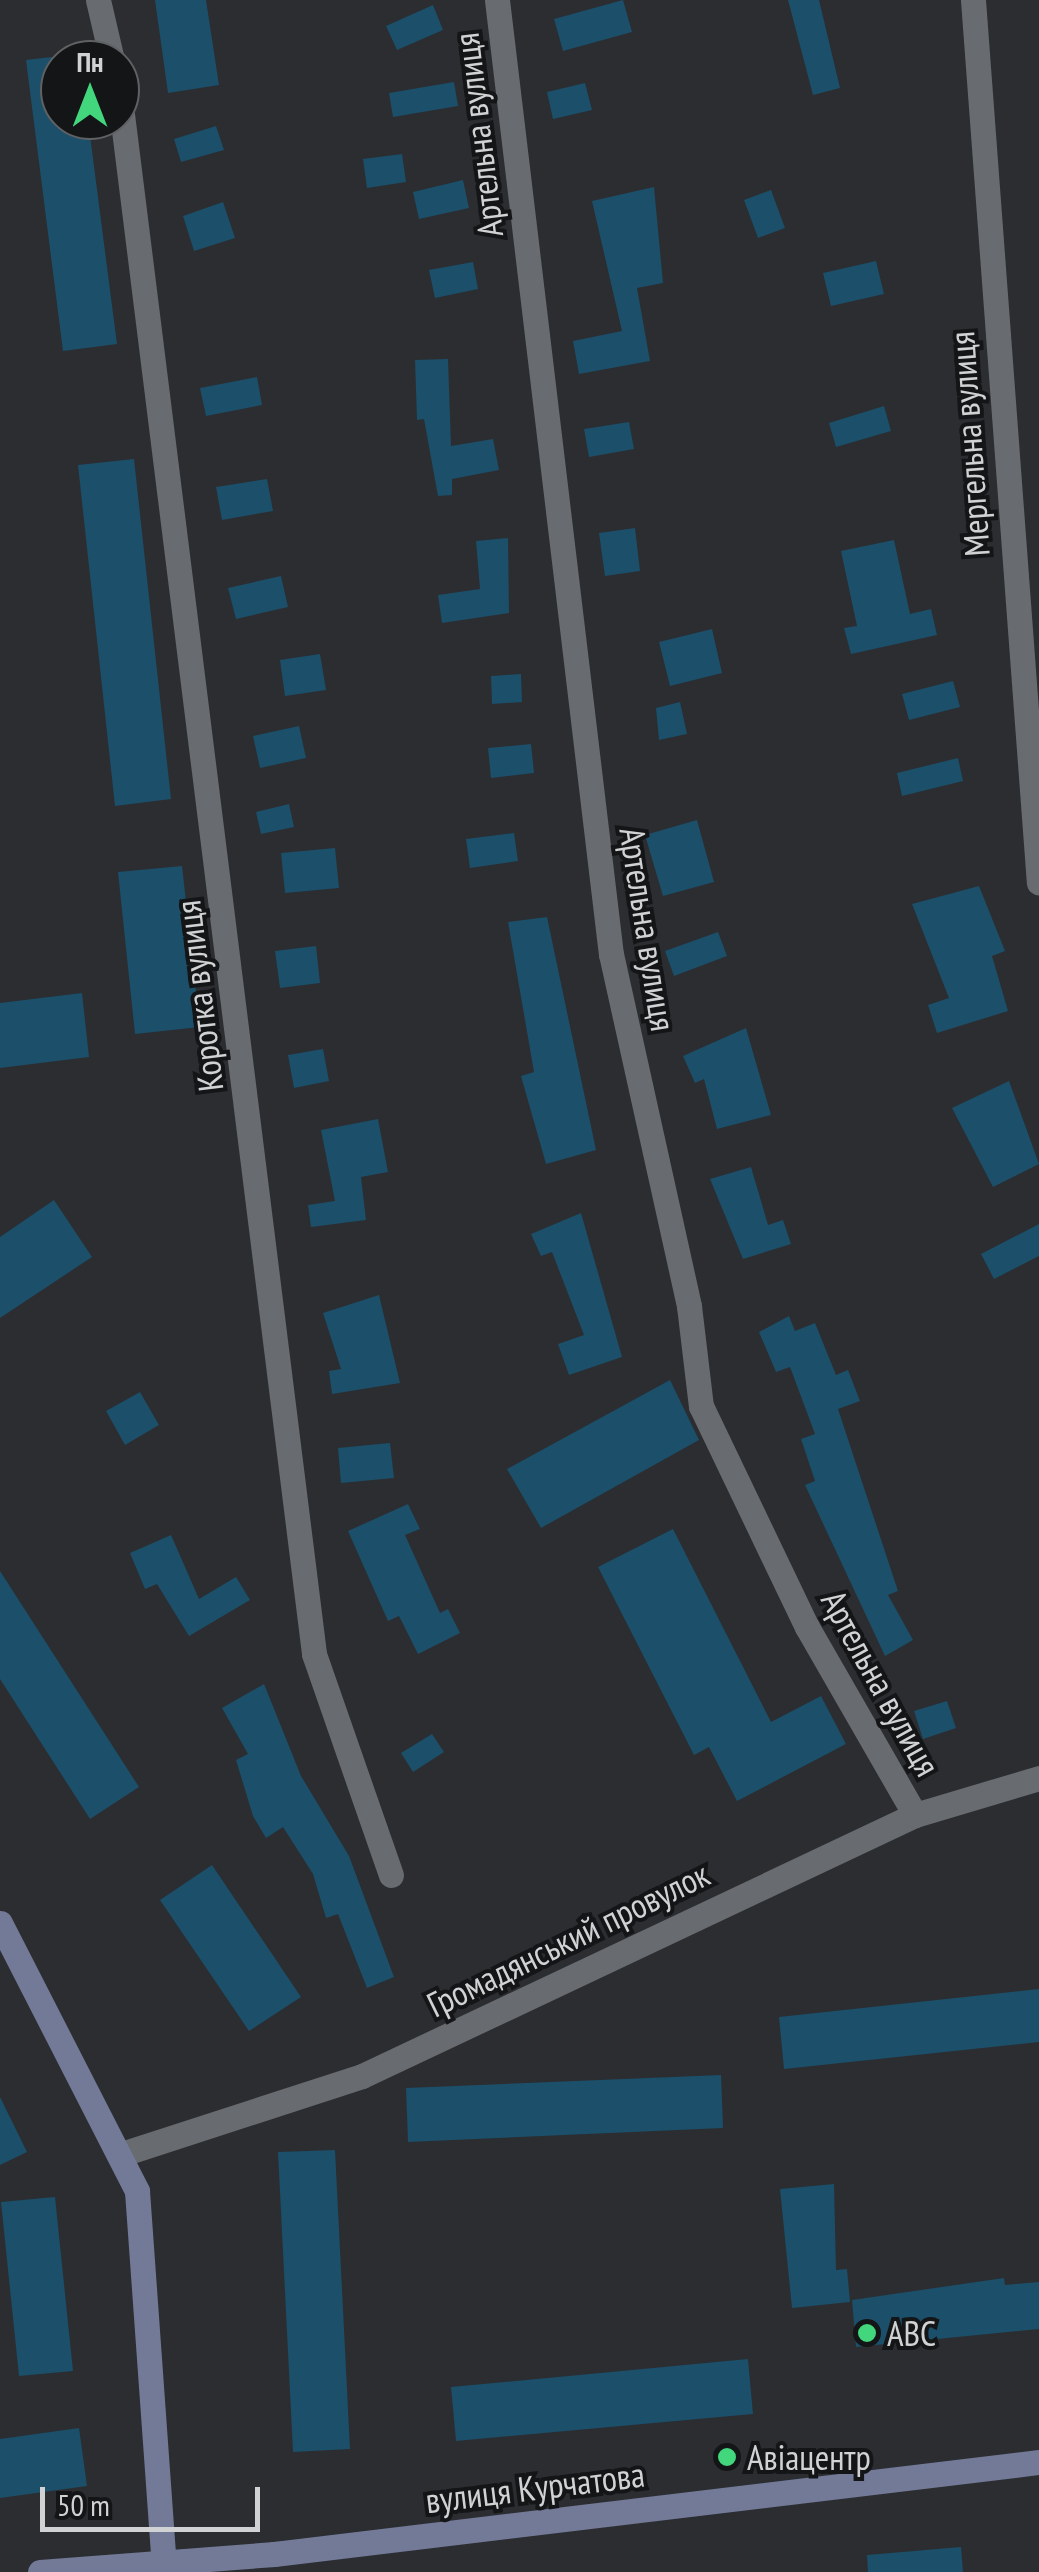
<!DOCTYPE html>
<meta charset="utf-8">
<style>
body{margin:0}
#map{position:relative;width:1039px;height:2572px;overflow:hidden;background:#2b2d31;font-family:"PT Sans Narrow",sans-serif}
div>[style]{position:absolute}
[style*='--x']{left:calc(var(--x)*1px);top:calc(var(--y)*1px);width:calc(var(--w)*1px);rotate:calc(var(--a)*1deg)}
.building>*{inset:0;background:#1c4f69}
.street>*{height:25px;margin:-12.5px;padding:0 12.5px;transform-origin:12.5px;border-radius:12.5px;background:#686b6f}
.secondary>*{height:25px;margin:-12.5px;padding:0 12.5px;transform-origin:12.5px;border-radius:12.5px;background:#737a98}
.dots>*{width:28px;height:28px;translate:-50% -50%;box-sizing:border-box;border:5px solid #141517;border-radius:50%}
span{translate:-50% -50%;white-space:nowrap;text-align:center;line-height:1.15;-webkit-text-stroke:8px #141517;paint-order:stroke}
.street-label{font-size:35px;color:#d0d2d4}
.poi-label{font-size:35px;color:#d0d2d4}
.left{translate:0 -50%;text-align:left}
.north{position:absolute;left:40px;top:40px;width:100px;height:100px;box-sizing:border-box;background:#141517;border:2px solid #5f6163;border-radius:50%;rotate:0deg;font-size:28px;font-weight:700;line-height:40px;text-align:center;color:#d0d2d4}
.north::after{content:'';display:block;margin:auto;width:35px;height:45px;background:#42d77c;clip-path:polygon(50% 0,100% 100%,50% 72%,0 100%)}
.scale{position:absolute;left:40px;top:2487px;width:220px;height:45px;box-sizing:border-box;border:5px solid #d0d2d4;border-top:0;padding-left:12px;font-size:30px;line-height:35px;white-space:nowrap;color:#d0d2d4;-webkit-text-stroke:8px #141517;paint-order:stroke}
</style>
<div id="map">
<div class="building">
<i style="clip-path:polygon(155px 0,206px 0,219px 85px,168px 93px)"></i>
<i style="clip-path:polygon(623px 0,632px 32px,563px 51px,554px 19px)"></i>
<i style="clip-path:polygon(788px 0,819px 0,840px 88px,813px 95px)"></i>
<i style="clip-path:polygon(433px 5px,443px 30px,397px 50px,386px 26px)"></i>
<i style="clip-path:polygon(60px 56px,60px 120px,88px 120px,117px 344px,63px 351px,26px 60px)"></i>
<i style="clip-path:polygon(454px 82px,458px 106px,393px 117px,389px 93px)"></i>
<i style="clip-path:polygon(585px 83px,592px 110px,553px 119px,547px 92px)"></i>
<i style="clip-path:polygon(216px 126px,224px 150px,181px 162px,174px 139px)"></i>
<i style="clip-path:polygon(402px 154px,406px 182px,367px 188px,363px 159px)"></i>
<i style="clip-path:polygon(463px 180px,469px 208px,419px 219px,413px 192px)"></i>
<i style="clip-path:polygon(654px 187px,663px 283px,637px 288px,650px 361px,579px 374px,573px 341px,622px 331px,592px 201px)"></i>
<i style="clip-path:polygon(771px 190px,785px 228px,758px 238px,744px 200px)"></i>
<i style="clip-path:polygon(223px 202px,235px 238px,194px 251px,183px 216px)"></i>
<i style="clip-path:polygon(876px 261px,884px 294px,831px 306px,823px 273px)"></i>
<i style="clip-path:polygon(473px 262px,478px 289px,435px 298px,429px 270px)"></i>
<i style="clip-path:polygon(448px 359px,451px 446px,493px 439px,499px 470px,452px 479px,452px 495px,438px 496px,424px 419px,417px 420px,415px 360px)"></i>
<i style="clip-path:polygon(257px 377px,262px 405px,206px 416px,200px 388px)"></i>
<i style="clip-path:polygon(884px 406px,891px 431px,836px 447px,829px 423px)"></i>
<i style="clip-path:polygon(629px 422px,634px 449px,589px 457px,584px 429px)"></i>
<i style="clip-path:polygon(134px 459px,171px 799px,115px 806px,78px 465px)"></i>
<i style="clip-path:polygon(267px 479px,273px 511px,222px 520px,216px 487px)"></i>
<i style="clip-path:polygon(635px 528px,640px 571px,605px 576px,599px 533px)"></i>
<i style="clip-path:polygon(508px 538px,509px 613px,442px 623px,438px 595px,480px 589px,476px 541px)"></i>
<i style="clip-path:polygon(894px 540px,910px 614px,931px 609px,937px 635px,851px 654px,844px 628px,857px 626px,841px 551px)"></i>
<i style="clip-path:polygon(281px 576px,288px 607px,236px 619px,228px 588px)"></i>
<i style="clip-path:polygon(712px 629px,722px 673px,670px 686px,659px 642px)"></i>
<i style="clip-path:polygon(320px 654px,326px 690px,285px 696px,280px 660px)"></i>
<i style="clip-path:polygon(521px 674px,522px 702px,492px 704px,491px 676px)"></i>
<i style="clip-path:polygon(953px 681px,960px 707px,909px 720px,902px 694px)"></i>
<i style="clip-path:polygon(680px 702px,687px 734px,659px 740px,656px 708px)"></i>
<i style="clip-path:polygon(299px 726px,306px 758px,260px 768px,253px 736px)"></i>
<i style="clip-path:polygon(531px 744px,534px 773px,491px 778px,488px 748px)"></i>
<i style="clip-path:polygon(958px 758px,963px 781px,902px 796px,897px 773px)"></i>
<i style="clip-path:polygon(289px 804px,294px 827px,261px 834px,256px 812px)"></i>
<i style="clip-path:polygon(697px 820px,714px 882px,663px 896px,645px 835px)"></i>
<i style="clip-path:polygon(514px 833px,518px 861px,470px 868px,466px 839px)"></i>
<i style="clip-path:polygon(335px 848px,339px 888px,285px 893px,281px 853px)"></i>
<i style="clip-path:polygon(182px 866px,200px 1027px,135px 1034px,118px 872px)"></i>
<i style="clip-path:polygon(979px 886px,1005px 951px,992px 956px,1008px 1011px,937px 1033px,928px 1005px,949px 998px,912px 904px)"></i>
<i style="clip-path:polygon(547px 917px,596px 1150px,546px 1164px,521px 1076px,534px 1072px,508px 922px)"></i>
<i style="clip-path:polygon(718px 932px,727px 956px,674px 976px,665px 951px)"></i>
<i style="clip-path:polygon(316px 946px,320px 983px,280px 988px,275px 951px)"></i>
<i style="clip-path:polygon(82px 993px,89px 1057px,0 1068px,0 1003px)"></i>
<i style="clip-path:polygon(746px 1028px,771px 1115px,717px 1129px,704px 1079px,695px 1083px,683px 1056px)"></i>
<i style="clip-path:polygon(323px 1049px,329px 1081px,294px 1088px,288px 1055px)"></i>
<i style="clip-path:polygon(1009px 1081px,1039px 1164px,993px 1187px,952px 1108px)"></i>
<i style="clip-path:polygon(378px 1119px,388px 1172px,361px 1177px,366px 1220px,311px 1227px,308px 1205px,335px 1201px,321px 1130px)"></i>
<i style="clip-path:polygon(751px 1167px,768px 1225px,783px 1220px,791px 1244px,743px 1259px,710px 1179px)"></i>
<i style="clip-path:polygon(54px 1200px,92px 1257px,0 1318px,0 1237px)"></i>
<i style="clip-path:polygon(581px 1213px,622px 1357px,569px 1375px,558px 1344px,584px 1335px,552px 1252px,541px 1256px,531px 1234px)"></i>
<i style="clip-path:polygon(1039px 1224px,1039px 1256px,994px 1279px,981px 1254px)"></i>
<i style="clip-path:polygon(379px 1295px,400px 1383px,332px 1394px,329px 1371px,341px 1369px,323px 1313px)"></i>
<i style="clip-path:polygon(789px 1316px,795px 1331px,815px 1323px,836px 1375px,848px 1370px,860px 1401px,838px 1409px,898px 1591px,888px 1595px,913px 1640px,885px 1656px,805px 1485px,815px 1481px,801px 1439px,815px 1434px,790px 1367px,776px 1372px,759px 1332px)"></i>
<i style="clip-path:polygon(670px 1380px,699px 1440px,541px 1528px,507px 1469px)"></i>
<i style="clip-path:polygon(140px 1392px,159px 1425px,125px 1445px,106px 1411px)"></i>
<i style="clip-path:polygon(390px 1443px,394px 1478px,341px 1483px,338px 1448px)"></i>
<i style="clip-path:polygon(408px 1504px,420px 1529px,405px 1535px,440px 1613px,448px 1609px,460px 1633px,418px 1654px,399px 1616px,388px 1621px,348px 1531px)"></i>
<i style="clip-path:polygon(673px 1529px,771px 1722px,821px 1696px,846px 1744px,737px 1801px,709px 1747px,694px 1755px,598px 1567px)"></i>
<i style="clip-path:polygon(171px 1535px,199px 1599px,236px 1577px,250px 1600px,189px 1636px,157px 1584px,145px 1589px,130px 1553px)"></i>
<i style="clip-path:polygon(0 1571px,139px 1787px,90px 1819px,0 1679px)"></i>
<i style="clip-path:polygon(264px 1684px,301px 1776px,349px 1856px,394px 1977px,367px 1988px,338px 1914px,326px 1918px,313px 1874px,283px 1827px,266px 1838px,253px 1816px,236px 1760px,248px 1754px,222px 1708px)"></i>
<i style="clip-path:polygon(947px 1701px,956px 1728px,923px 1739px,914px 1711px)"></i>
<i style="clip-path:polygon(432px 1734px,444px 1752px,413px 1772px,401px 1753px)"></i>
<i style="clip-path:polygon(212px 1865px,301px 1997px,249px 2031px,160px 1900px)"></i>
<i style="clip-path:polygon(1039px 1989px,1039px 2042px,784px 2069px,779px 2017px)"></i>
<i style="clip-path:polygon(721px 2075px,723px 2128px,408px 2142px,406px 2088px)"></i>
<i style="clip-path:polygon(0 2097px,27px 2152px,0 2165px)"></i>
<i style="clip-path:polygon(335px 2150px,350px 2449px,293px 2452px,278px 2152px)"></i>
<i style="clip-path:polygon(834px 2184px,836px 2270px,847px 2269px,850px 2302px,792px 2308px,780px 2189px)"></i>
<i style="clip-path:polygon(55px 2197px,73px 2371px,19px 2376px,1px 2202px)"></i>
<i style="clip-path:polygon(1004px 2278px,1005px 2285px,1039px 2282px,1039px 2329px,856px 2347px,852px 2300px)"></i>
<i style="clip-path:polygon(748px 2359px,753px 2414px,456px 2441px,451px 2387px)"></i>
<i style="clip-path:polygon(79px 2428px,87px 2486px,0 2498px,0 2439px)"></i>
<i style="clip-path:polygon(961px 2547px,963px 2572px,868px 2572px,867px 2555px)"></i>
</div>
<div class="street">
<i style="--x:98;--y:0;--w:62;--a:76.9"></i>
<i style="--x:497;--y:0;--w:961;--a:83.19"></i>
<i style="--x:611;--y:954;--w:361;--a:77.5"></i>
<i style="--x:689;--y:1306;--w:101;--a:83.2"></i>
<i style="--x:701;--y:1406;--w:245;--a:64.4"></i>
<i style="--x:807;--y:1627;--w:217;--a:60.1"></i>
<i style="--x:973;--y:0;--w:885;--a:85.73"></i>
<i style="--x:120;--y:98;--w:1568;--a:82.89"></i>
<i style="--x:314;--y:1654;--w:234;--a:70.8"></i>
<i style="--x:125;--y:2153;--w:249;--a:-18"></i>
<i style="--x:362;--y:2076;--w:611;--a:-25.27"></i>
<i style="--x:915;--y:1815;--w:129;--a:-16.6"></i>
</div>
<div class="secondary">
<i style="--x:0;--y:1923;--w:301;--a:62.9"></i>
<i style="--x:137;--y:2191;--w:382;--a:85.9"></i>
<i style="--x:40;--y:2572;--w:235;--a:-4.4"></i>
<i style="--x:274;--y:2554;--w:771;--a:-6.86"></i>
</div>
<div class="dots">
<i style="left:867px;top:2333px;background:#42d77c"></i>
<i style="left:727px;top:2457px;background:#42d77c"></i>
</div>
<div class="street-label">
<span style="left:478px;top:135px;rotate:-97deg">Артельна вулиця</span>
<span style="left:969px;top:444px;rotate:-94deg">Мергельна вулиця</span>
<span style="left:648px;top:929px;rotate:81deg">Артельна вулиця</span>
<span style="left:199px;top:996px;rotate:-97deg">Коротка вулиця</span>
<span style="left:881px;top:1683px;rotate:61deg">Артельна вулиця</span>
<span style="left:568px;top:1939px;rotate:-26deg">Громадянський провулок</span>
<span style="left:535px;top:2487px;rotate:-7deg">вулиця Курчатова</span>
</div>
<div class="poi-label">
<span class="left" style="left:887px;top:2333px">ABC</span>
<span class="left" style="left:747px;top:2457px">Авіацентр</span>
</div>
<div class="north">Пн</div>
<div class="scale">50 m</div>
</div>
